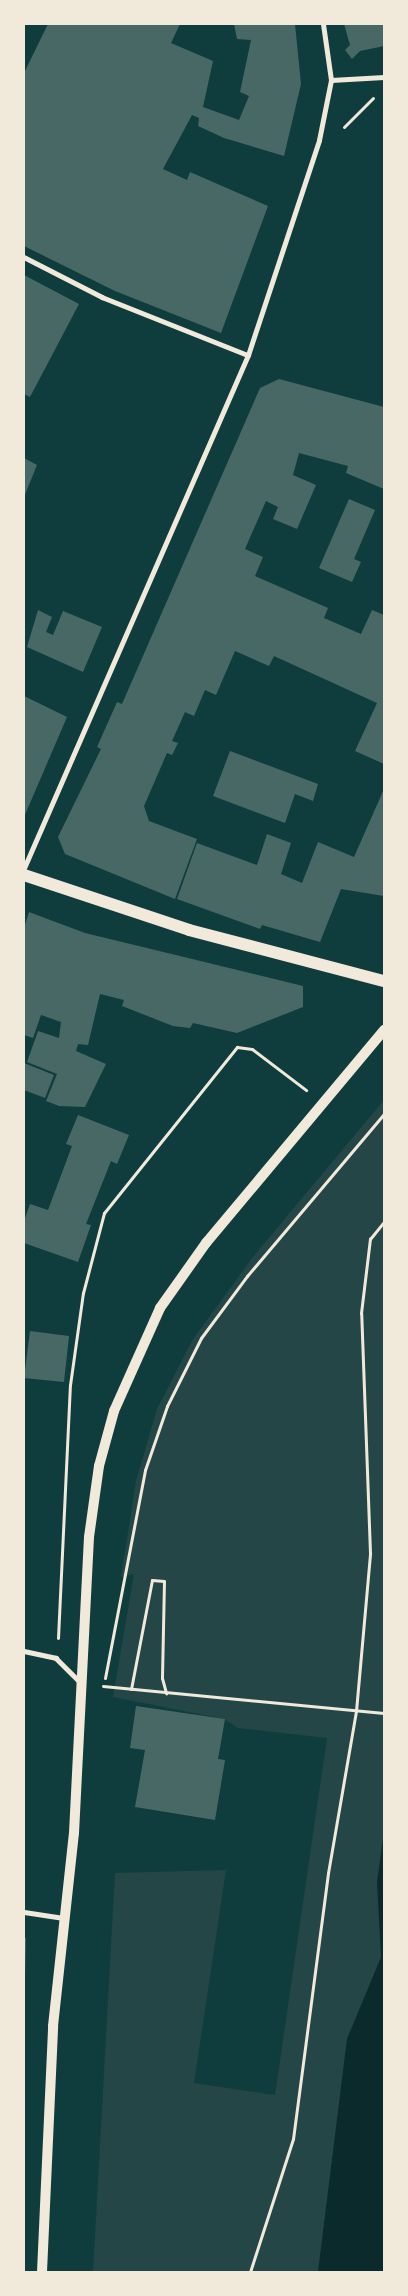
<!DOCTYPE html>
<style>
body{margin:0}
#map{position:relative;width:408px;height:2296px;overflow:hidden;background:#0f3d3e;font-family:"Titillium Web",sans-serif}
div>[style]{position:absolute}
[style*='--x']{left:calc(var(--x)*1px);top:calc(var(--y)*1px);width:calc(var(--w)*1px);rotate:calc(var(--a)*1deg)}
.green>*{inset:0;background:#244646}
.water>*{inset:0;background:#0a2a2b}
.building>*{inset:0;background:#486865}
.path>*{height:3px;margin:-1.5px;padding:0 1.5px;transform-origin:1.5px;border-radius:1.5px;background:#f1e9da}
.pedestrian>*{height:4.5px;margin:-2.25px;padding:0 2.25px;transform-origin:2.25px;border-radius:2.25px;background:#f1e9da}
.minor>*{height:5px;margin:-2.5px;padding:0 2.5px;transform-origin:2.5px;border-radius:2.5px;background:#f1e9da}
.secondary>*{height:10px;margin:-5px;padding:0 5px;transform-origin:5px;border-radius:5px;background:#f1e9da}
.primary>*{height:12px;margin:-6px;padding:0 6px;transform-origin:6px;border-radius:6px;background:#f1e9da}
span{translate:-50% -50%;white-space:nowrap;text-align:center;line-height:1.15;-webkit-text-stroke:4px #f1e9da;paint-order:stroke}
.frame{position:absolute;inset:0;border:25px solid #f1e9da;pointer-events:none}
</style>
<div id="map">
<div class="green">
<i style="clip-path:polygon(384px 1100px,384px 2272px,93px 2272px,115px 1873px,226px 1870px,194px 2083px,275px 2095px,327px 1738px,238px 1728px,224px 1719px,113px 1697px,134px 1574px,121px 1577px,136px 1481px,157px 1409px,193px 1339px,253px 1257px)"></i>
</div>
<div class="water">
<i style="clip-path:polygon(384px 1831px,384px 2272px,318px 2272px,347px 2039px,381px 1957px,377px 1882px)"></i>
</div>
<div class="building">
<i style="clip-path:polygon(48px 24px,180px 24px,171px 43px,213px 61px,203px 107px,239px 120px,249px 96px,240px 92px,251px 40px,237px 39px,234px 24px,295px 24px,301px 84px,284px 156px,224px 138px,198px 126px,199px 118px,192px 115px,163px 169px,187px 180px,190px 172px,268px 206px,221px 333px,115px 291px,24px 246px,24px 73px)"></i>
<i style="clip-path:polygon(344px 24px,384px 24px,384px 46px,360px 51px,352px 59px,345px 50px,350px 45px)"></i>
<i style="clip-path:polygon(24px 275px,79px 304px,30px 397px,24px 394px)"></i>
<i style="clip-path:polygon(279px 379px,384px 407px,384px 489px,346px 473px,348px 466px,299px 453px,293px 475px,316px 485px,297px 529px,273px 519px,278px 507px,266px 501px,245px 549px,263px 557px,255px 576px,328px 608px,324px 618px,361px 634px,372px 610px,384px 615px,384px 764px,355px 751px,377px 703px,274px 656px,269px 666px,235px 651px,216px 695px,205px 690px,194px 716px,185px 712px,172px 741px,178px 743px,172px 755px,167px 753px,144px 806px,149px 821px,197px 839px,175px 899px,65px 854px,58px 837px,101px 749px,97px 747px,117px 702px,122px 704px,260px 388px)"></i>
<i style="clip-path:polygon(24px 458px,37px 465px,24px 497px)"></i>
<i style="clip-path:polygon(349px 499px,375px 510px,354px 559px,361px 562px,352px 582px,319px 568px)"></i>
<i style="clip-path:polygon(38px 610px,52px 617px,46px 632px,53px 635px,63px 611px,102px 627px,83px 672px,27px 647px)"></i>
<i style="clip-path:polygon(24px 696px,67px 717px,24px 817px)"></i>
<i style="clip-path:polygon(230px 751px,318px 784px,313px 801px,295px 794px,285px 823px,213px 796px)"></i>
<i style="clip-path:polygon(384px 789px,384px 896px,341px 889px,320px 942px,262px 925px,260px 929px,177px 899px,197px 843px,257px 865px,267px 834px,291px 843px,281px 874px,302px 883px,318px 842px,354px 857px)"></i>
<i style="clip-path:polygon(29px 912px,85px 933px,303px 986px,303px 1007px,237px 1033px,193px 1023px,190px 1028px,173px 1026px,122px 1006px,124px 1000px,100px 994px,88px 1045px,78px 1044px,76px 1051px,106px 1064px,85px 1107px,59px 1106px,46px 1101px,57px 1074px,27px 1062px,38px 1031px,59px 1038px,61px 1022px,41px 1015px,33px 1038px,24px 1035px,24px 928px)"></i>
<i style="clip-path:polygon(24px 1063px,54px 1075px,45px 1098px,24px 1090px)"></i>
<i style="clip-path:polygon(78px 1115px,129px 1135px,117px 1164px,111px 1161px,86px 1224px,91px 1225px,78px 1262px,24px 1243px,24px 1221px,30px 1204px,48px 1210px,72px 1146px,66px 1144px)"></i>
<i style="clip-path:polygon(30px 1331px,69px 1336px,64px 1382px,24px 1378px)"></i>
<i style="clip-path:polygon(136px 1706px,225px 1719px,218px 1759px,225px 1760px,215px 1820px,135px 1807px,145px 1750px,130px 1748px)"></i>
<i style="clip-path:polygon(24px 1938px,26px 1938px,25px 1976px,24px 1976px)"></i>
</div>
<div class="path">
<i style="--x:344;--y:127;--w:41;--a:-45"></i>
<i style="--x:58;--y:1638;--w:253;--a:-87.3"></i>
<i style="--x:70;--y:1385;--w:93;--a:-82"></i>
<i style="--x:83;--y:1293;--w:83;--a:-75.3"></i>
<i style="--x:104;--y:1213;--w:213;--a:-51.3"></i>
<i style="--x:237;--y:1047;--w:15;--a:8"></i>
<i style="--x:252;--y:1049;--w:68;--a:37.2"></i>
<i style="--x:105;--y:1678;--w:212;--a:-79.1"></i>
<i style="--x:145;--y:1470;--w:68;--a:-71"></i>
<i style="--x:167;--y:1406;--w:76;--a:-63.4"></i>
<i style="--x:201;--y:1338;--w:77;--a:-53.4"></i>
<i style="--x:247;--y:1276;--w:212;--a:-49.8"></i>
<i style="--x:103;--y:1686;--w:282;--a:5.5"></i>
<i style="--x:131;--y:1689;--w:111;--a:-79.1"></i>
<i style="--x:152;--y:1580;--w:12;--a:5"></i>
<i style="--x:164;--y:1581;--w:97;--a:91.2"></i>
<i style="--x:162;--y:1678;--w:16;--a:75"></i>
<i style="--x:250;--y:2272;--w:140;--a:-72.1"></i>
<i style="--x:293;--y:2139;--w:268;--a:-82.5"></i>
<i style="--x:328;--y:1873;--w:164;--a:-80.2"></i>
<i style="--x:356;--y:1711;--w:159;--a:-84.9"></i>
<i style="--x:370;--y:1553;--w:240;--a:-92.1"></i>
<i style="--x:361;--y:1313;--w:75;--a:-83.1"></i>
<i style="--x:370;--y:1239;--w:22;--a:-51"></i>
</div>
<div class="pedestrian">
<i style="--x:24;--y:257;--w:88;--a:27.1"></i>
<i style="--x:102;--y:297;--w:157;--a:21.7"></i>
<i style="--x:24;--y:1651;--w:33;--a:12"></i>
<i style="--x:56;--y:1658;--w:34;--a:45"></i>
</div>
<div class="minor">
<i style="--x:331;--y:80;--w:53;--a:-3.2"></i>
<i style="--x:24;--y:868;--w:560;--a:-66.41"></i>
<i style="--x:248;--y:355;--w:226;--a:-71.7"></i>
<i style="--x:319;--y:140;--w:61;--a:-78.7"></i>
<i style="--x:331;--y:80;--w:57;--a:-98.1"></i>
<i style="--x:24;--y:1912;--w:40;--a:8.5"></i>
</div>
<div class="secondary">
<i style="--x:42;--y:2272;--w:246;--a:-87.4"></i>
<i style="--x:53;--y:2026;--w:194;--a:-83.8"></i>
<i style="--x:74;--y:1833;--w:296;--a:-87.1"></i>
<i style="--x:89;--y:1537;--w:72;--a:-82"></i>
<i style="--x:99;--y:1466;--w:57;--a:-74.7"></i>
<i style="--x:114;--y:1411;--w:113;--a:-65.9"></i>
<i style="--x:160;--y:1308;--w:80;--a:-54.7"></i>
<i style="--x:206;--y:1243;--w:278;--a:-50.1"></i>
</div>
<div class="primary">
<i style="--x:24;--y:875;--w:174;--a:18.4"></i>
<i style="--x:189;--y:930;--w:202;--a:14.7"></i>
</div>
<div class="frame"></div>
</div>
